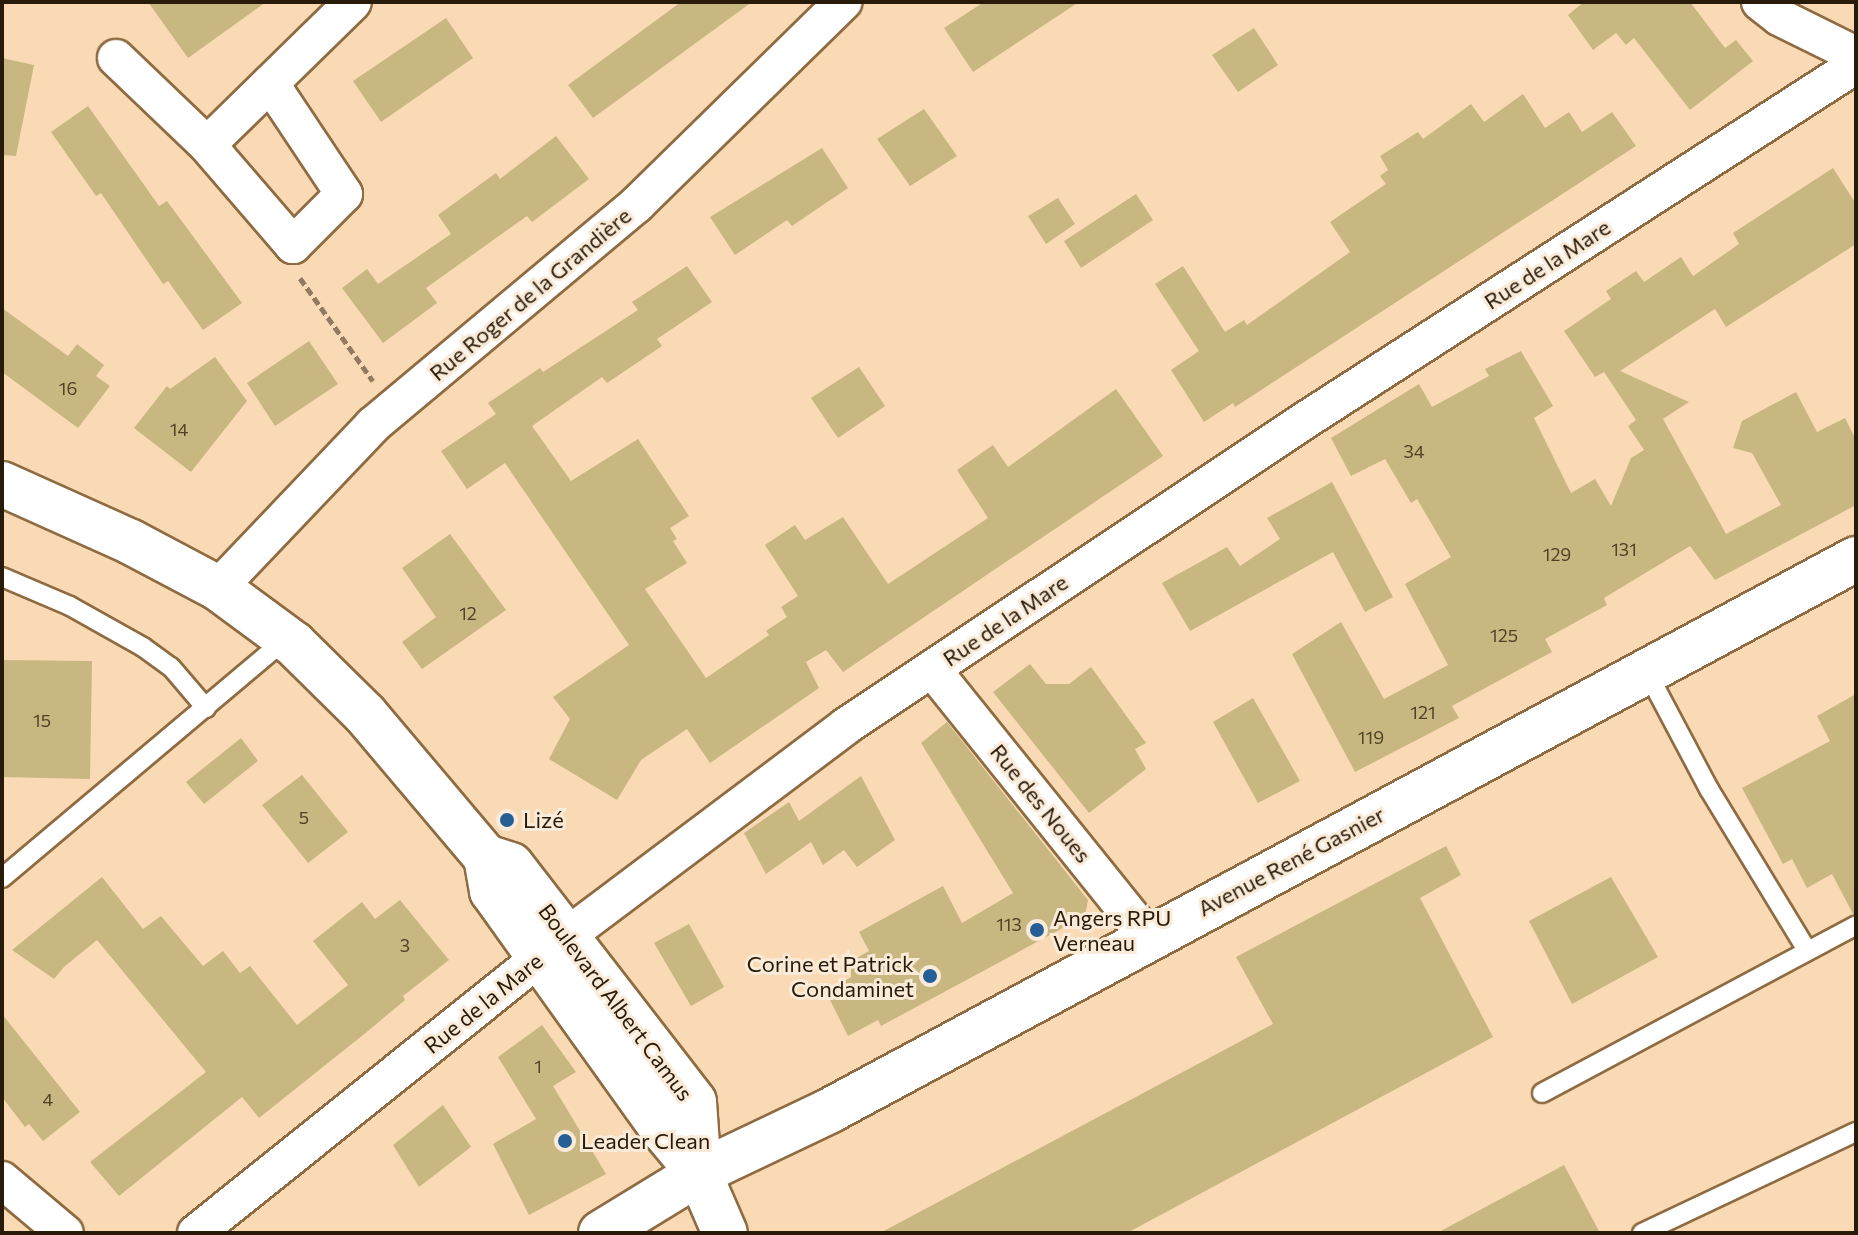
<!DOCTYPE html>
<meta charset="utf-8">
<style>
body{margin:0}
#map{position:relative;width:1858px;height:1235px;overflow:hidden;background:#f9dab5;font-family:Commissioner,sans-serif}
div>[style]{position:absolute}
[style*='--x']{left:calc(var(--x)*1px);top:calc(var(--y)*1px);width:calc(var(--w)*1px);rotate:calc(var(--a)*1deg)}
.building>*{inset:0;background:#c9b781}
.path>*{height:5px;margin-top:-2.5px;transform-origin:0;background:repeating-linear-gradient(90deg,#917a5f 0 8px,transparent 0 12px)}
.roads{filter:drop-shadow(2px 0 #8e6b40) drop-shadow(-2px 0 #8e6b40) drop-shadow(0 2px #8e6b40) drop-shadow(0 -2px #8e6b40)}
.service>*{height:18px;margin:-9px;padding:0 9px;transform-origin:9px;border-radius:9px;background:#fff}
.minor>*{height:36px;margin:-18px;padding:0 18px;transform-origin:18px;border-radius:18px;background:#fff}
.secondary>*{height:44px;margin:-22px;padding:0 22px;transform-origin:22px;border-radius:22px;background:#fff}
.dots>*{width:22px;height:22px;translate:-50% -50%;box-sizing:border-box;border:4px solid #faead8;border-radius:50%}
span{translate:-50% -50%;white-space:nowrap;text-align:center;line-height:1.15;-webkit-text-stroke:6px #faead8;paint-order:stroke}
.number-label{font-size:18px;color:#514227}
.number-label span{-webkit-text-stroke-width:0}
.street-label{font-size:22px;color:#291b09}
.poi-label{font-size:22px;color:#291b09}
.left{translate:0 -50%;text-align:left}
.right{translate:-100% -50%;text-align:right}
.frame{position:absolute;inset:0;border:4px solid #291b09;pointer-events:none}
</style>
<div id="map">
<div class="building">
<i style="clip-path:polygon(148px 2px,266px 2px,188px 58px)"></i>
<i style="clip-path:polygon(681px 2px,752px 2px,593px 118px,568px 85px)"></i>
<i style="clip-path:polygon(984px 2px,1079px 2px,973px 72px,944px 28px)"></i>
<i style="clip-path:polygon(1584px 2px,1690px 2px,1725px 48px,1736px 40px,1753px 61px,1690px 110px,1634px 38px,1626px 45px,1616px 33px,1593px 50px,1568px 15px)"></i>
<i style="clip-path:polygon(446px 18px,473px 58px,381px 122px,353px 81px)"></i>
<i style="clip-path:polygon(1254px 28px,1278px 65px,1238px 92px,1212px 55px)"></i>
<i style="clip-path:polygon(2px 58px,34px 65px,16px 156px,2px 155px)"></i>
<i style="clip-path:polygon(1523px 94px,1545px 128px,1569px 112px,1582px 132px,1612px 112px,1636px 146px,1235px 407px,1233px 403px,1204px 422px,1171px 370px,1199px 351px,1155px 284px,1183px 266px,1225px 332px,1244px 320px,1247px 325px,1350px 252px,1330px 222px,1386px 184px,1380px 176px,1388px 170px,1380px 156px,1418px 132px,1423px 139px,1471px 104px,1484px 122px)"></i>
<i style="clip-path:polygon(88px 106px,159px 206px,167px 201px,242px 303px,203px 330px,168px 281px,163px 284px,101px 193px,96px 196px,51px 132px)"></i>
<i style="clip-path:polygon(924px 109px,957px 156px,910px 186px,877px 139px)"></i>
<i style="clip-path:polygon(556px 136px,589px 179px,532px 222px,527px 216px,426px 288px,437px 303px,383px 343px,342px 288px,367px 269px,378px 284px,451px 234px,438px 215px,496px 173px,500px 179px)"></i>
<i style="clip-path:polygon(822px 148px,848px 188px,792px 226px,787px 220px,735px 255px,710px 217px)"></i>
<i style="clip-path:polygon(1833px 168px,1856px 204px,1856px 244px,1726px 327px,1715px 309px,1620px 371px,1689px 402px,1663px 419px,1726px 534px,1781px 505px,1752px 453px,1733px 448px,1742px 421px,1796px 392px,1817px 432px,1845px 418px,1856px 440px,1856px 505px,1715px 580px,1690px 546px,1604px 598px,1607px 605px,1545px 639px,1552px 652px,1452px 706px,1459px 718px,1355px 772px,1292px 654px,1341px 622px,1384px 699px,1448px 665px,1405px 584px,1451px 557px,1417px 499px,1411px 503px,1385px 459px,1351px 476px,1331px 438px,1419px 384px,1432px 407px,1489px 376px,1485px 369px,1521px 351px,1553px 406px,1534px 418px,1571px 493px,1595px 479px,1611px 506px,1631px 458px,1644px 450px,1628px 426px,1636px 420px,1604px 372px,1595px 377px,1564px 331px,1611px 299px,1606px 291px,1636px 271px,1644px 282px,1681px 257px,1693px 276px,1739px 244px,1733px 233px)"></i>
<i style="clip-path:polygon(1136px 194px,1153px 220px,1081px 268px,1064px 241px)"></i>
<i style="clip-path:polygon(1058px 198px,1075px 224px,1046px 244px,1028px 216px)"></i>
<i style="clip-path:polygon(687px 266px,712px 302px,657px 339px,662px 346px,607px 383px,602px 377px,532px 426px,571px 481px,638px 439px,689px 516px,670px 528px,677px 539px,673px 541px,687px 563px,645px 589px,706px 678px,769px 635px,766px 631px,787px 617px,781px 607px,798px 596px,765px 545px,795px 525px,805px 540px,843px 517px,888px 584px,988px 518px,957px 470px,993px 445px,1008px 467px,1116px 389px,1163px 456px,843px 672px,826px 650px,806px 662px,819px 688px,710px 763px,687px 729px,641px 760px,617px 800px,549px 759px,570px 719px,553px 697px,629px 645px,505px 463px,467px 489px,441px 451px,496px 414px,488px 403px,540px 368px,543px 372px,638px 310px,632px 302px)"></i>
<i style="clip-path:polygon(2px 308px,68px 356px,77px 344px,104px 365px,96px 376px,110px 386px,78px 428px,2px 372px)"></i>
<i style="clip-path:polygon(309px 341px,338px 384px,275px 426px,247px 383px)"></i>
<i style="clip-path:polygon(215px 357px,247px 401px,191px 472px,134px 428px,167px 386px,170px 389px)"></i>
<i style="clip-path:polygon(859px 367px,885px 406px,838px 438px,811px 398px)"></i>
<i style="clip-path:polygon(1332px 482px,1393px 597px,1365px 612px,1333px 552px,1190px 631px,1162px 583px,1227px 547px,1240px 566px,1280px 539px,1267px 518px)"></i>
<i style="clip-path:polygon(450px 534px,506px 610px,422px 669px,402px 642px,436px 617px,402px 568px)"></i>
<i style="clip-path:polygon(2px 660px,92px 661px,90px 779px,2px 777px)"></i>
<i style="clip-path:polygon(1030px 664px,1046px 684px,1069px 684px,1091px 667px,1146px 743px,1135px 749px,1146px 769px,1089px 813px,993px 692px)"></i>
<i style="clip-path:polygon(1856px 694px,1856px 913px,1853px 914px,1832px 874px,1807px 888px,1792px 859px,1783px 864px,1742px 788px,1830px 741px,1817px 716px)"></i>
<i style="clip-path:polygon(1253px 698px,1300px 781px,1258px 803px,1213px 722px)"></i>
<i style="clip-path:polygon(947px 722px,1088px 900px,1085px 916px,881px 1026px,878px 1020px,848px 1036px,826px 992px,851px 977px,851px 961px,869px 951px,859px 932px,943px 886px,962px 923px,1013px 893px,921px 743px)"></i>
<i style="clip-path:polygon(241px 738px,258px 761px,204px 804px,186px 782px)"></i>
<i style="clip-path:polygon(302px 775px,348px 832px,308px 863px,262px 805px)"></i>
<i style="clip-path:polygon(861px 776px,895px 840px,857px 867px,844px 850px,823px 865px,811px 842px,766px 874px,744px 833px,789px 802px,799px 821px)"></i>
<i style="clip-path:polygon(1446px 846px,1461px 875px,1420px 898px,1493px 1037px,1127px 1233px,880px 1233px,1273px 1024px,1236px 957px)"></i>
<i style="clip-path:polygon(102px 877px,143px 929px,161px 916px,203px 966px,223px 951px,240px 973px,250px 966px,297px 1025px,348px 985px,313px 941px,362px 902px,375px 919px,400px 900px,449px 960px,403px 996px,405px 1000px,368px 1031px,259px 1118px,242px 1097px,119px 1196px,90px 1162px,206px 1072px,97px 940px,64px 967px,54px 979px,12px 950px)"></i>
<i style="clip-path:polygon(1611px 877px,1658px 957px,1572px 1004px,1529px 921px)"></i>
<i style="clip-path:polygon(689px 924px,724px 987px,691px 1006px,654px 943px)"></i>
<i style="clip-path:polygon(2px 1014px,80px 1112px,43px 1141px,29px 1124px,25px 1127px,2px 1097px)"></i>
<i style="clip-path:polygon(542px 1025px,576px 1072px,553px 1086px,606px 1174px,529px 1215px,493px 1144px,536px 1119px,498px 1057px)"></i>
<i style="clip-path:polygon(443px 1105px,471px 1147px,419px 1187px,393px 1145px)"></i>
<i style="clip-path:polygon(1564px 1165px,1600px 1233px,1437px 1233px)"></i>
</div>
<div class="path">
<i style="--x:300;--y:278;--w:126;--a:54.7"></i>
</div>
<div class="roads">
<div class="service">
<i style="--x:2;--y:577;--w:74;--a:23.1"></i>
<i style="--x:70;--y:606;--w:84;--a:29.3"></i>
<i style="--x:143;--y:647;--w:34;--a:36"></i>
<i style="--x:171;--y:667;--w:54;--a:49.5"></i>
<i style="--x:1647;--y:672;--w:132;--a:62.1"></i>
<i style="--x:1709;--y:789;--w:188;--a:58.7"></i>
<i style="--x:2;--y:878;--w:371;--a:-40.1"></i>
<i style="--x:1542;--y:1093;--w:356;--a:-28.1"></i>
<i style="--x:1642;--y:1233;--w:237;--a:-25.3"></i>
</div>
<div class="minor">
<i style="--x:1760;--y:2;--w:24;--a:38"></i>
<i style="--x:1779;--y:17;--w:86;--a:26.3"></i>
<i style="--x:116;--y:58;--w:126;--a:43.7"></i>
<i style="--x:207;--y:145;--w:132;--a:49.3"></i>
<i style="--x:293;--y:245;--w:72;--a:-45"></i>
<i style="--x:344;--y:194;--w:133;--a:-123.7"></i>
<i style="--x:207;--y:145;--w:204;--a:-44.4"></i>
<i style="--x:218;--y:588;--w:225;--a:-46.4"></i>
<i style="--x:373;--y:425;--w:344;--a:-39.9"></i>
<i style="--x:637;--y:204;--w:289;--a:-44.4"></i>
<i style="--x:932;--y:669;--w:345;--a:51.2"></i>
<i style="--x:2;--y:1180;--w:82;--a:40.1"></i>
<i style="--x:196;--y:1233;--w:477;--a:-38.7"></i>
<i style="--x:568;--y:935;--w:348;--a:-36.9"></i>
<i style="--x:846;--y:726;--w:550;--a:-33.66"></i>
<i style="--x:1304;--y:421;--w:657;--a:-32.82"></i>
</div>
<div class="secondary">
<i style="--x:2;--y:484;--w:141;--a:24.2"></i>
<i style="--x:131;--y:542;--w:98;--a:27.9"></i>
<i style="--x:218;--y:588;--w:94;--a:36.4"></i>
<i style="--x:294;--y:644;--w:100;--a:44.6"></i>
<i style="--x:365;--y:714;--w:187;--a:49.8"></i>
<i style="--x:486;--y:857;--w:35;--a:80"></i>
<i style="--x:492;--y:891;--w:295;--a:54.4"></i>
<i style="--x:664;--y:1131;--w:55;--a:50.2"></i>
<i style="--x:699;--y:1173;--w:65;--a:66.6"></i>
<i style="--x:486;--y:857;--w:26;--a:18"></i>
<i style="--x:511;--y:865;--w:299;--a:52.3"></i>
<i style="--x:694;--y:1102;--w:71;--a:86"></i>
<i style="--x:601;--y:1233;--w:115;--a:-31.5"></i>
<i style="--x:699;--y:1173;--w:144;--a:-25.5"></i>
<i style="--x:829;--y:1111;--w:1166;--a:-28.26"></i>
</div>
</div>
<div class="dots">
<i style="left:507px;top:820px;background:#265e96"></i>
<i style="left:1037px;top:930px;background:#265e96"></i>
<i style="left:930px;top:976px;background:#265e96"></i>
<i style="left:565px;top:1141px;background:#265e96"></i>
</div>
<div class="number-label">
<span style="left:68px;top:388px">16</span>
<span style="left:179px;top:429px">14</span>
<span style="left:1414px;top:451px">34</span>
<span style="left:1624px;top:549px">131</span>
<span style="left:1557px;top:554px">129</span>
<span style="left:468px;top:613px">12</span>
<span style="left:1504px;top:635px">125</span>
<span style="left:1423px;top:712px">121</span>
<span style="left:42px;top:720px">15</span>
<span style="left:1371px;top:737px">119</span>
<span style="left:304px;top:817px">5</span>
<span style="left:1009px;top:924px">113</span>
<span style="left:405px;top:945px">3</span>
<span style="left:538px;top:1066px">1</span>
<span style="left:48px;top:1099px">4</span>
</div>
<div class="street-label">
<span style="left:1547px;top:264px;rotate:-33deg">Rue de la Mare</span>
<span style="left:530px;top:294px;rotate:-40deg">Rue Roger de la Grandière</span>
<span style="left:1005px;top:620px;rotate:-34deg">Rue de la Mare</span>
<span style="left:1041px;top:803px;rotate:51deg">Rue des Noues</span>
<span style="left:1291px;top:861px;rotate:-28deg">Avenue René Gasnier</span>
<span style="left:616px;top:1002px;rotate:53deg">Boulevard Albert Camus</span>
<span style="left:483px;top:1003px;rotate:-39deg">Rue de la Mare</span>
</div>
<div class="poi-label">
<span class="left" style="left:523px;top:820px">Lizé</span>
<span class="left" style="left:1053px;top:930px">Angers RPU<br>Verneau</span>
<span class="right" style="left:914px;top:976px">Corine et Patrick<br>Condaminet</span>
<span class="left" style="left:581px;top:1141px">Leader Clean</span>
</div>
<div class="frame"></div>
</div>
